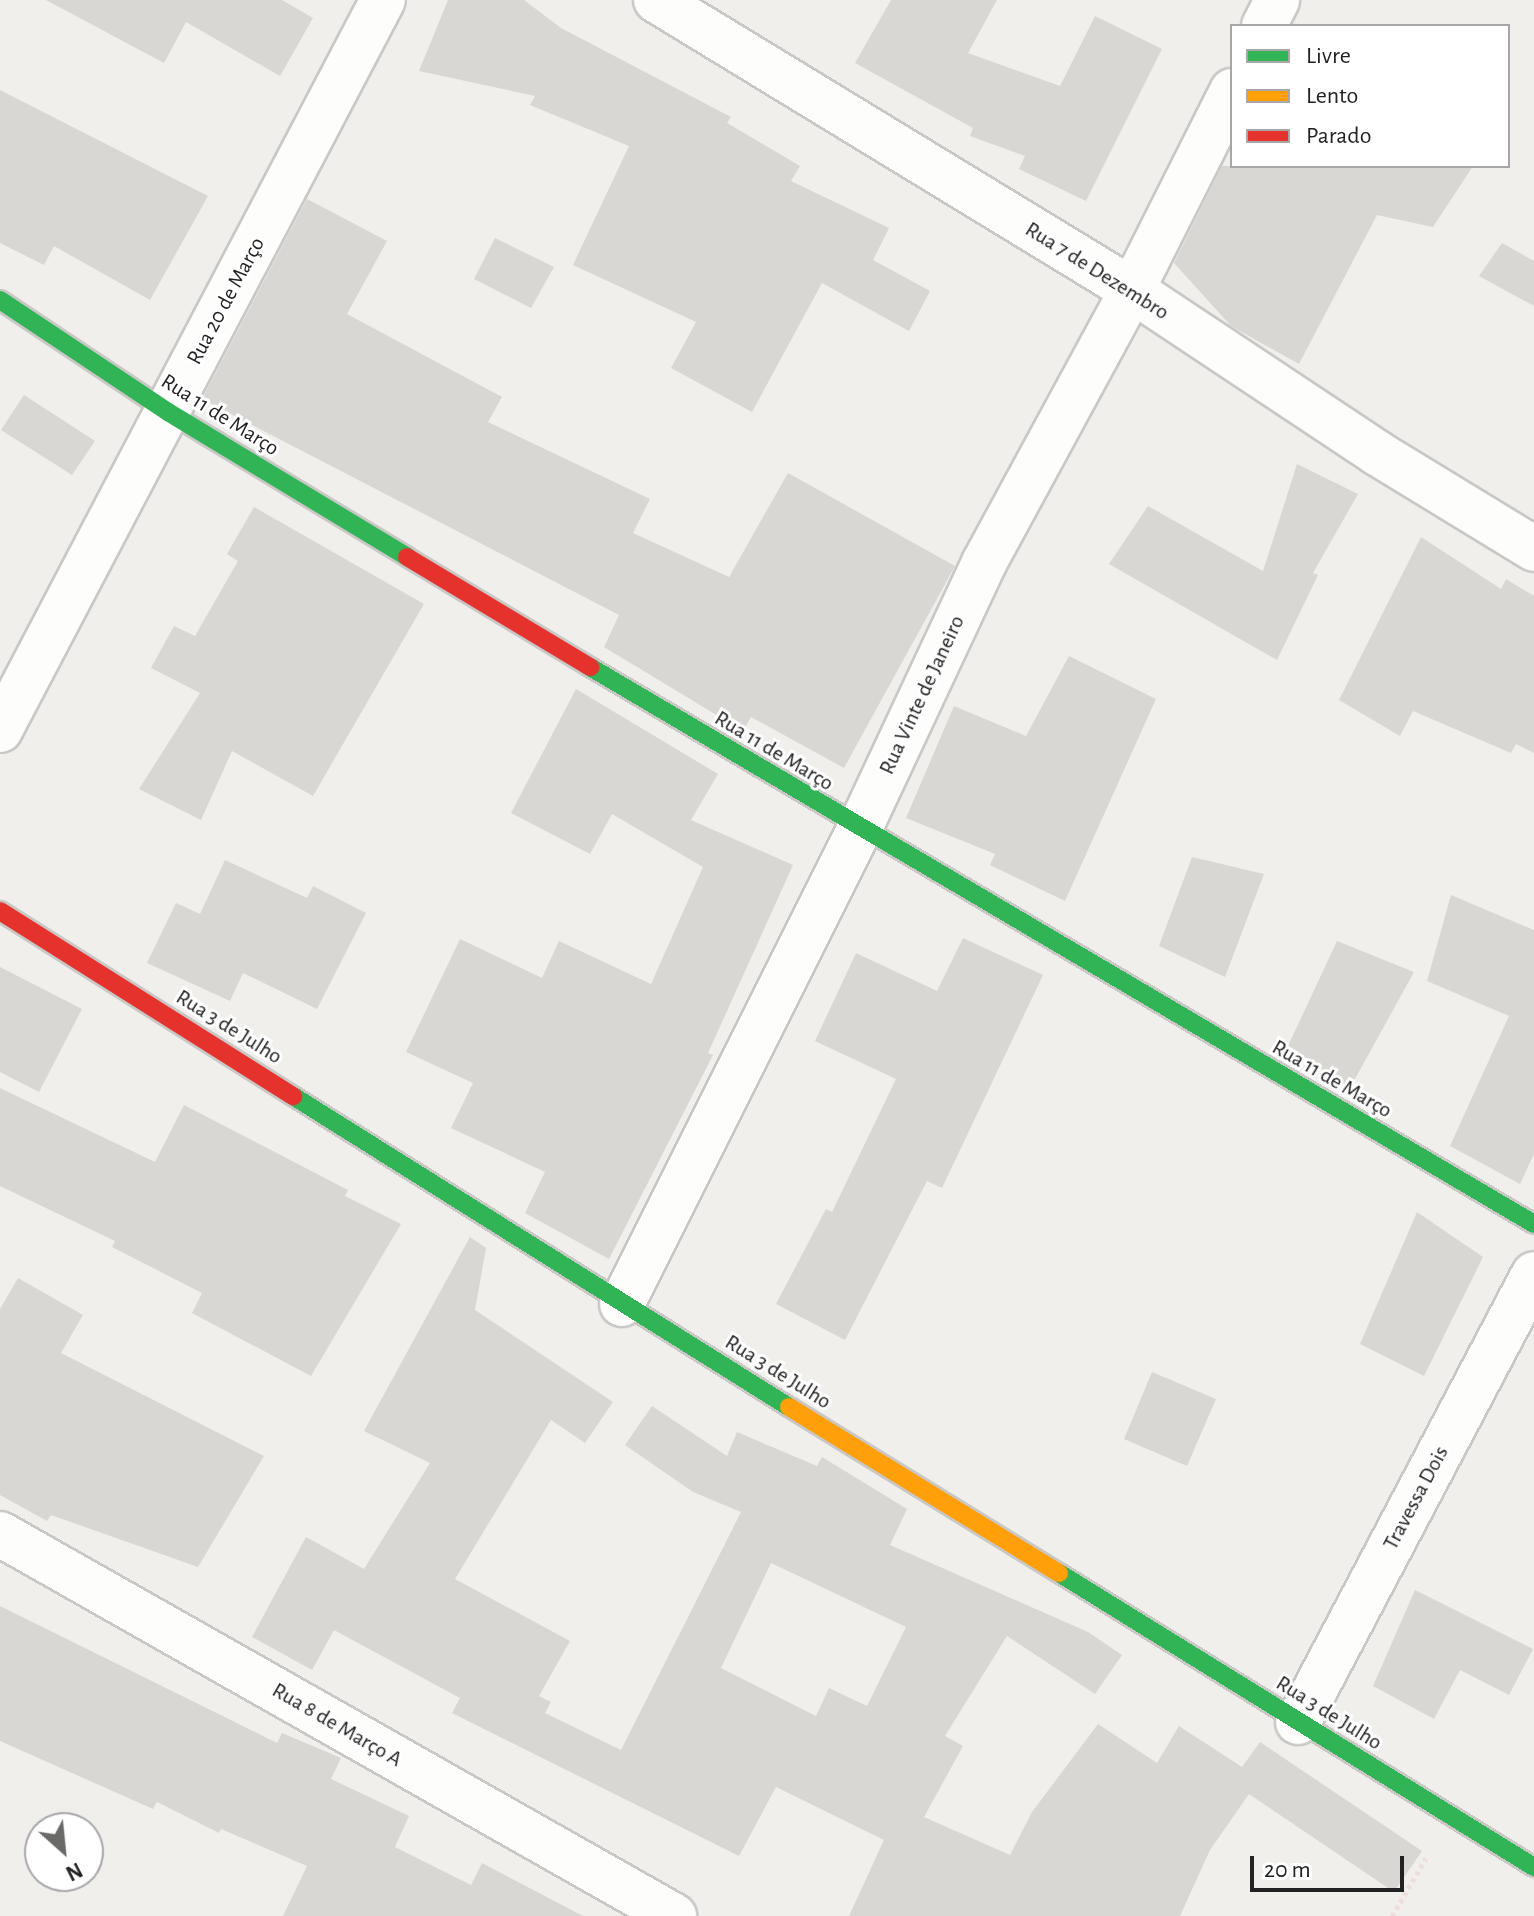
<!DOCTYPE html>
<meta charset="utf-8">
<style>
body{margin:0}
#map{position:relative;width:1534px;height:1916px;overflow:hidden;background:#f0efeb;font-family:"Alegreya Sans",sans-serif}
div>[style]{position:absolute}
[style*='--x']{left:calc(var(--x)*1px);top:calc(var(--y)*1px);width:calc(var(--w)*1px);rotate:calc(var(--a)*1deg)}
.building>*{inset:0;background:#d8d7d3}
.path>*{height:5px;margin-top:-2.5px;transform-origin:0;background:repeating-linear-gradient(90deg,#eddeda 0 4px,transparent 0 8px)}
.roads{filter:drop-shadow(2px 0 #c9c8c7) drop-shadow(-2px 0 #c9c8c7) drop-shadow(0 2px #c9c8c7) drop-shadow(0 -2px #c9c8c7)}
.street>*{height:44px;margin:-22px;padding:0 22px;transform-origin:22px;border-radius:22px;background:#fdfdfc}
.fast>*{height:18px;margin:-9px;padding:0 9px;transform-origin:9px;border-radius:9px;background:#30b455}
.slow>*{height:18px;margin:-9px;padding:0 9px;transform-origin:9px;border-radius:9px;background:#ff9f0a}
.jam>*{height:18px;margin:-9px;padding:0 9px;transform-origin:9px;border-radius:9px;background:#e5322d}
span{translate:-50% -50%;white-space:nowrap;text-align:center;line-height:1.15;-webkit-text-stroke:6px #fff;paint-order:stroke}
.street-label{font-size:22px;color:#222}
.legend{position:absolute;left:1230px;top:24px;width:280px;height:144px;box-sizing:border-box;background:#fff;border:2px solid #a7a7a7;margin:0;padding:10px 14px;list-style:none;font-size:24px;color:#222}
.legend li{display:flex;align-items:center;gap:16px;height:40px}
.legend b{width:40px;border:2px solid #a7a7a7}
.north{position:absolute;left:24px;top:1812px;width:80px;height:80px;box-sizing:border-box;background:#fff;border:2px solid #a7a7a7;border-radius:50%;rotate:153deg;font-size:22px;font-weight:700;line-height:32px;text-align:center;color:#222}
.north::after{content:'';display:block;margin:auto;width:28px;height:36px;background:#6a6a68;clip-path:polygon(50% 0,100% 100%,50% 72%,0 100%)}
.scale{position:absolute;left:1250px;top:1856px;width:154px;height:36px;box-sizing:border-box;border:4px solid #222;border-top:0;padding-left:10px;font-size:24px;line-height:28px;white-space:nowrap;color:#222;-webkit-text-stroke:6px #fff;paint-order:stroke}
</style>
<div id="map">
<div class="building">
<i style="clip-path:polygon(46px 0,282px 0,313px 18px,280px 76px,186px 22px,164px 63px)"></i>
<i style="clip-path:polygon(448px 0,524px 0,561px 28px,731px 117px,727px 123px,800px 166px,791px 181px,889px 228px,873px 260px,930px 291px,909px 331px,822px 283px,752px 412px,671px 368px,696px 322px,573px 265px,629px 146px,530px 105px,535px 96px,419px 71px)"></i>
<i style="clip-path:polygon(891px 0,997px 0,968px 53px,1060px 86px,1095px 16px,1162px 49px,1086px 201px,1019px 169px,1025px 156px,970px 136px,973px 128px,855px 63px)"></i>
<i style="clip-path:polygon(0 90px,208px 196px,150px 300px,54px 246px,44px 265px,0 243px)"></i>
<i style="clip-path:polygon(1222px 166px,1473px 166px,1433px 227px,1377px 215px,1299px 364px,1231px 326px,1174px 263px)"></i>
<i style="clip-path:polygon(307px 199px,387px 241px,347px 314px,502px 397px,488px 422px,650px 499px,633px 533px,729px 577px,788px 473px,955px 566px,844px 768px,751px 717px,743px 731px,604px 647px,619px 615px,202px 399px)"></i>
<i style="clip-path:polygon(495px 238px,554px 267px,531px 308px,474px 279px)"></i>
<i style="clip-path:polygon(1502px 243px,1534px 261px,1534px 306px,1479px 276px)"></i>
<i style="clip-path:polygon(24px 395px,95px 441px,72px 475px,1px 430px)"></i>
<i style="clip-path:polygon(1297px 464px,1358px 494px,1313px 573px,1318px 575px,1277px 660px,1109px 564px,1148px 506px,1263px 571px)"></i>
<i style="clip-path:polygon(254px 507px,424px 604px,313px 796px,232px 751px,201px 820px,139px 789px,200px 693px,151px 668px,174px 626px,195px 636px,238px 561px,227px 554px)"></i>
<i style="clip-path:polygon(1421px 537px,1501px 589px,1506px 579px,1534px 596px,1534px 753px,1516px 744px,1511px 753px,1413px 711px,1400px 736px,1339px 700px)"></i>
<i style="clip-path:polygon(1069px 656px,1156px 699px,1065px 901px,990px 865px,995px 854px,906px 818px,954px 706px,1026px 736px)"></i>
<i style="clip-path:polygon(576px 689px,718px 774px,691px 820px,793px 865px,708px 1053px,713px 1055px,609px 1259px,525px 1213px,545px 1172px,451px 1128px,473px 1083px,406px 1052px,460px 939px,542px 978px,559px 941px,651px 984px,703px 867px,612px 814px,590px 854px,511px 813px)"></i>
<i style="clip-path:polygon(1192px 857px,1264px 874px,1225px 977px,1159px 946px)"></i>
<i style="clip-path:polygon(225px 860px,307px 898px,313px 886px,366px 913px,317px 1009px,243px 973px,230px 1001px,147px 963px,176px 903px,200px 914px)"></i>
<i style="clip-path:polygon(1451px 895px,1534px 930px,1534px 1154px,1520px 1184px,1450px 1146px,1509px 1016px,1427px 981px)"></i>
<i style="clip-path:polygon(963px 938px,1043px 975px,942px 1188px,927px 1181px,845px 1340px,776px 1304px,826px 1209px,832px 1212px,896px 1079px,815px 1041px,856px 953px,937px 991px)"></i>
<i style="clip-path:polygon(1337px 941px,1414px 972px,1350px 1088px,1288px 1046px)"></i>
<i style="clip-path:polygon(0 967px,82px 1009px,39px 1092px,0 1072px)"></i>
<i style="clip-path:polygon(0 1088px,155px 1162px,184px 1105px,348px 1190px,345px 1196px,401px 1224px,311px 1376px,192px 1313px,202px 1293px,112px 1247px,115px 1241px,0 1186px)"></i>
<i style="clip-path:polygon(1417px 1212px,1483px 1257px,1424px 1376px,1360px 1344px)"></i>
<i style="clip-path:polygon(evenodd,470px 1237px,486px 1248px,475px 1310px,613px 1402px,585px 1443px,551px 1420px,455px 1579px,570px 1641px,539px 1696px,551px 1702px,545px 1713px,621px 1750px,741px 1512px,693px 1492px,625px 1445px,652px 1406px,727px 1456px,737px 1432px,817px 1466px,822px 1457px,907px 1509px,890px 1545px,1088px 1632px,1122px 1655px,1095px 1694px,1007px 1636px,945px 1736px,963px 1746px,924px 1817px,1010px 1855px,1032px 1812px,1098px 1724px,1157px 1763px,1179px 1726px,1242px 1767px,1260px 1742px,1422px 1851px,1394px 1892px,1249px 1794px,1210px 1850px,1180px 1916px,849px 1916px,884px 1840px,776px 1787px,739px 1856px,452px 1713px,460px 1698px,334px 1630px,312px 1670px,252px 1637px,306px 1537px,364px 1569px,430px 1463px,364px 1431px,470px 1237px,771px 1563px,906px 1627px,867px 1706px,829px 1688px,816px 1716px,721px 1668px,771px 1563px)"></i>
<i style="clip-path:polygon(18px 1278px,83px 1315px,61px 1353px,264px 1456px,198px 1567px,51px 1515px,47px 1521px,0 1495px,0 1309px)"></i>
<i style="clip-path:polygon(1152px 1372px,1216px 1399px,1187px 1466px,1124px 1439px)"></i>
<i style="clip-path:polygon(1415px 1590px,1533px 1649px,1509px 1695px,1460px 1670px,1434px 1719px,1373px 1686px)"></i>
<i style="clip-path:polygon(0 1606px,277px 1743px,282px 1733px,341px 1758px,331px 1779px,409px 1816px,395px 1847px,471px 1885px,482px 1863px,583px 1916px,283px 1916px,307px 1866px,221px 1829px,219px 1833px,157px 1802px,153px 1809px,0 1741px)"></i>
</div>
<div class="path">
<i style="--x:1392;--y:1916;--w:67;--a:-59.6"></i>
</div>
<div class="roads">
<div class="street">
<i style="--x:656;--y:0;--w:557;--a:31.35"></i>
<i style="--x:1132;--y:290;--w:294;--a:33.6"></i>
<i style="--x:1377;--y:453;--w:184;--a:31.4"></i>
<i style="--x:1264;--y:26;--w:29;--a:-63"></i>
<i style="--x:0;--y:730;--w:824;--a:-62.32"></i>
<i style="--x:622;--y:1304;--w:530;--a:-63.43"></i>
<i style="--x:859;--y:830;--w:295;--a:-64.9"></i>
<i style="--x:984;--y:563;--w:311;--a:-61.5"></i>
<i style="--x:1132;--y:290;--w:223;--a:-63.3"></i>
<i style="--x:0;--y:1534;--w:775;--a:29.54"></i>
<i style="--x:1298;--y:1722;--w:506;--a:-62.22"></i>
</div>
<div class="fast">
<i style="--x:0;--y:300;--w:202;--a:33.7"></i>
<i style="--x:168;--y:412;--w:280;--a:31.2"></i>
<i style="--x:590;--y:667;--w:1096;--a:30.54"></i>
<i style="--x:293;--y:1096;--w:585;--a:32.09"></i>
<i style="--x:1059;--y:1573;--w:559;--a:31.76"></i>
</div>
<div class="slow">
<i style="--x:789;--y:1407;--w:317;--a:31.6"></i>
</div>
<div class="jam">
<i style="--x:407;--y:557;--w:214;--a:31"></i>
<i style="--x:0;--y:911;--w:347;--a:32.3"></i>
</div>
</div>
<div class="street-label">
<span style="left:1097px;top:271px;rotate:32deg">Rua 7 de Dezembro</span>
<span style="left:226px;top:301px;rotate:-62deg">Rua 20 de Março</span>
<span style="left:220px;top:415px;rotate:32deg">Rua 11 de Março</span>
<span style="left:922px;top:695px;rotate:-65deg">Rua Vinte de Janeiro</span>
<span style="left:774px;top:751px;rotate:31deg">Rua 11 de Março</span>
<span style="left:229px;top:1027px;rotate:32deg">Rua 3 de Julho</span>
<span style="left:1332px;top:1079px;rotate:30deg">Rua 11 de Março</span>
<span style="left:778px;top:1372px;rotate:32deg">Rua 3 de Julho</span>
<span style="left:1416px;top:1498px;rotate:-62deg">Travessa Dois</span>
<span style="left:1329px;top:1713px;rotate:32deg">Rua 3 de Julho</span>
<span style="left:337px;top:1725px;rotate:30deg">Rua 8 de Março A</span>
</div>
<ul class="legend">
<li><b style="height:10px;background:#30b455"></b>Livre</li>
<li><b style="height:10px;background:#ff9f0a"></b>Lento</li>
<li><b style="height:10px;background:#e5322d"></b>Parado</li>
</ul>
<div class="north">N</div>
<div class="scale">20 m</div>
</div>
